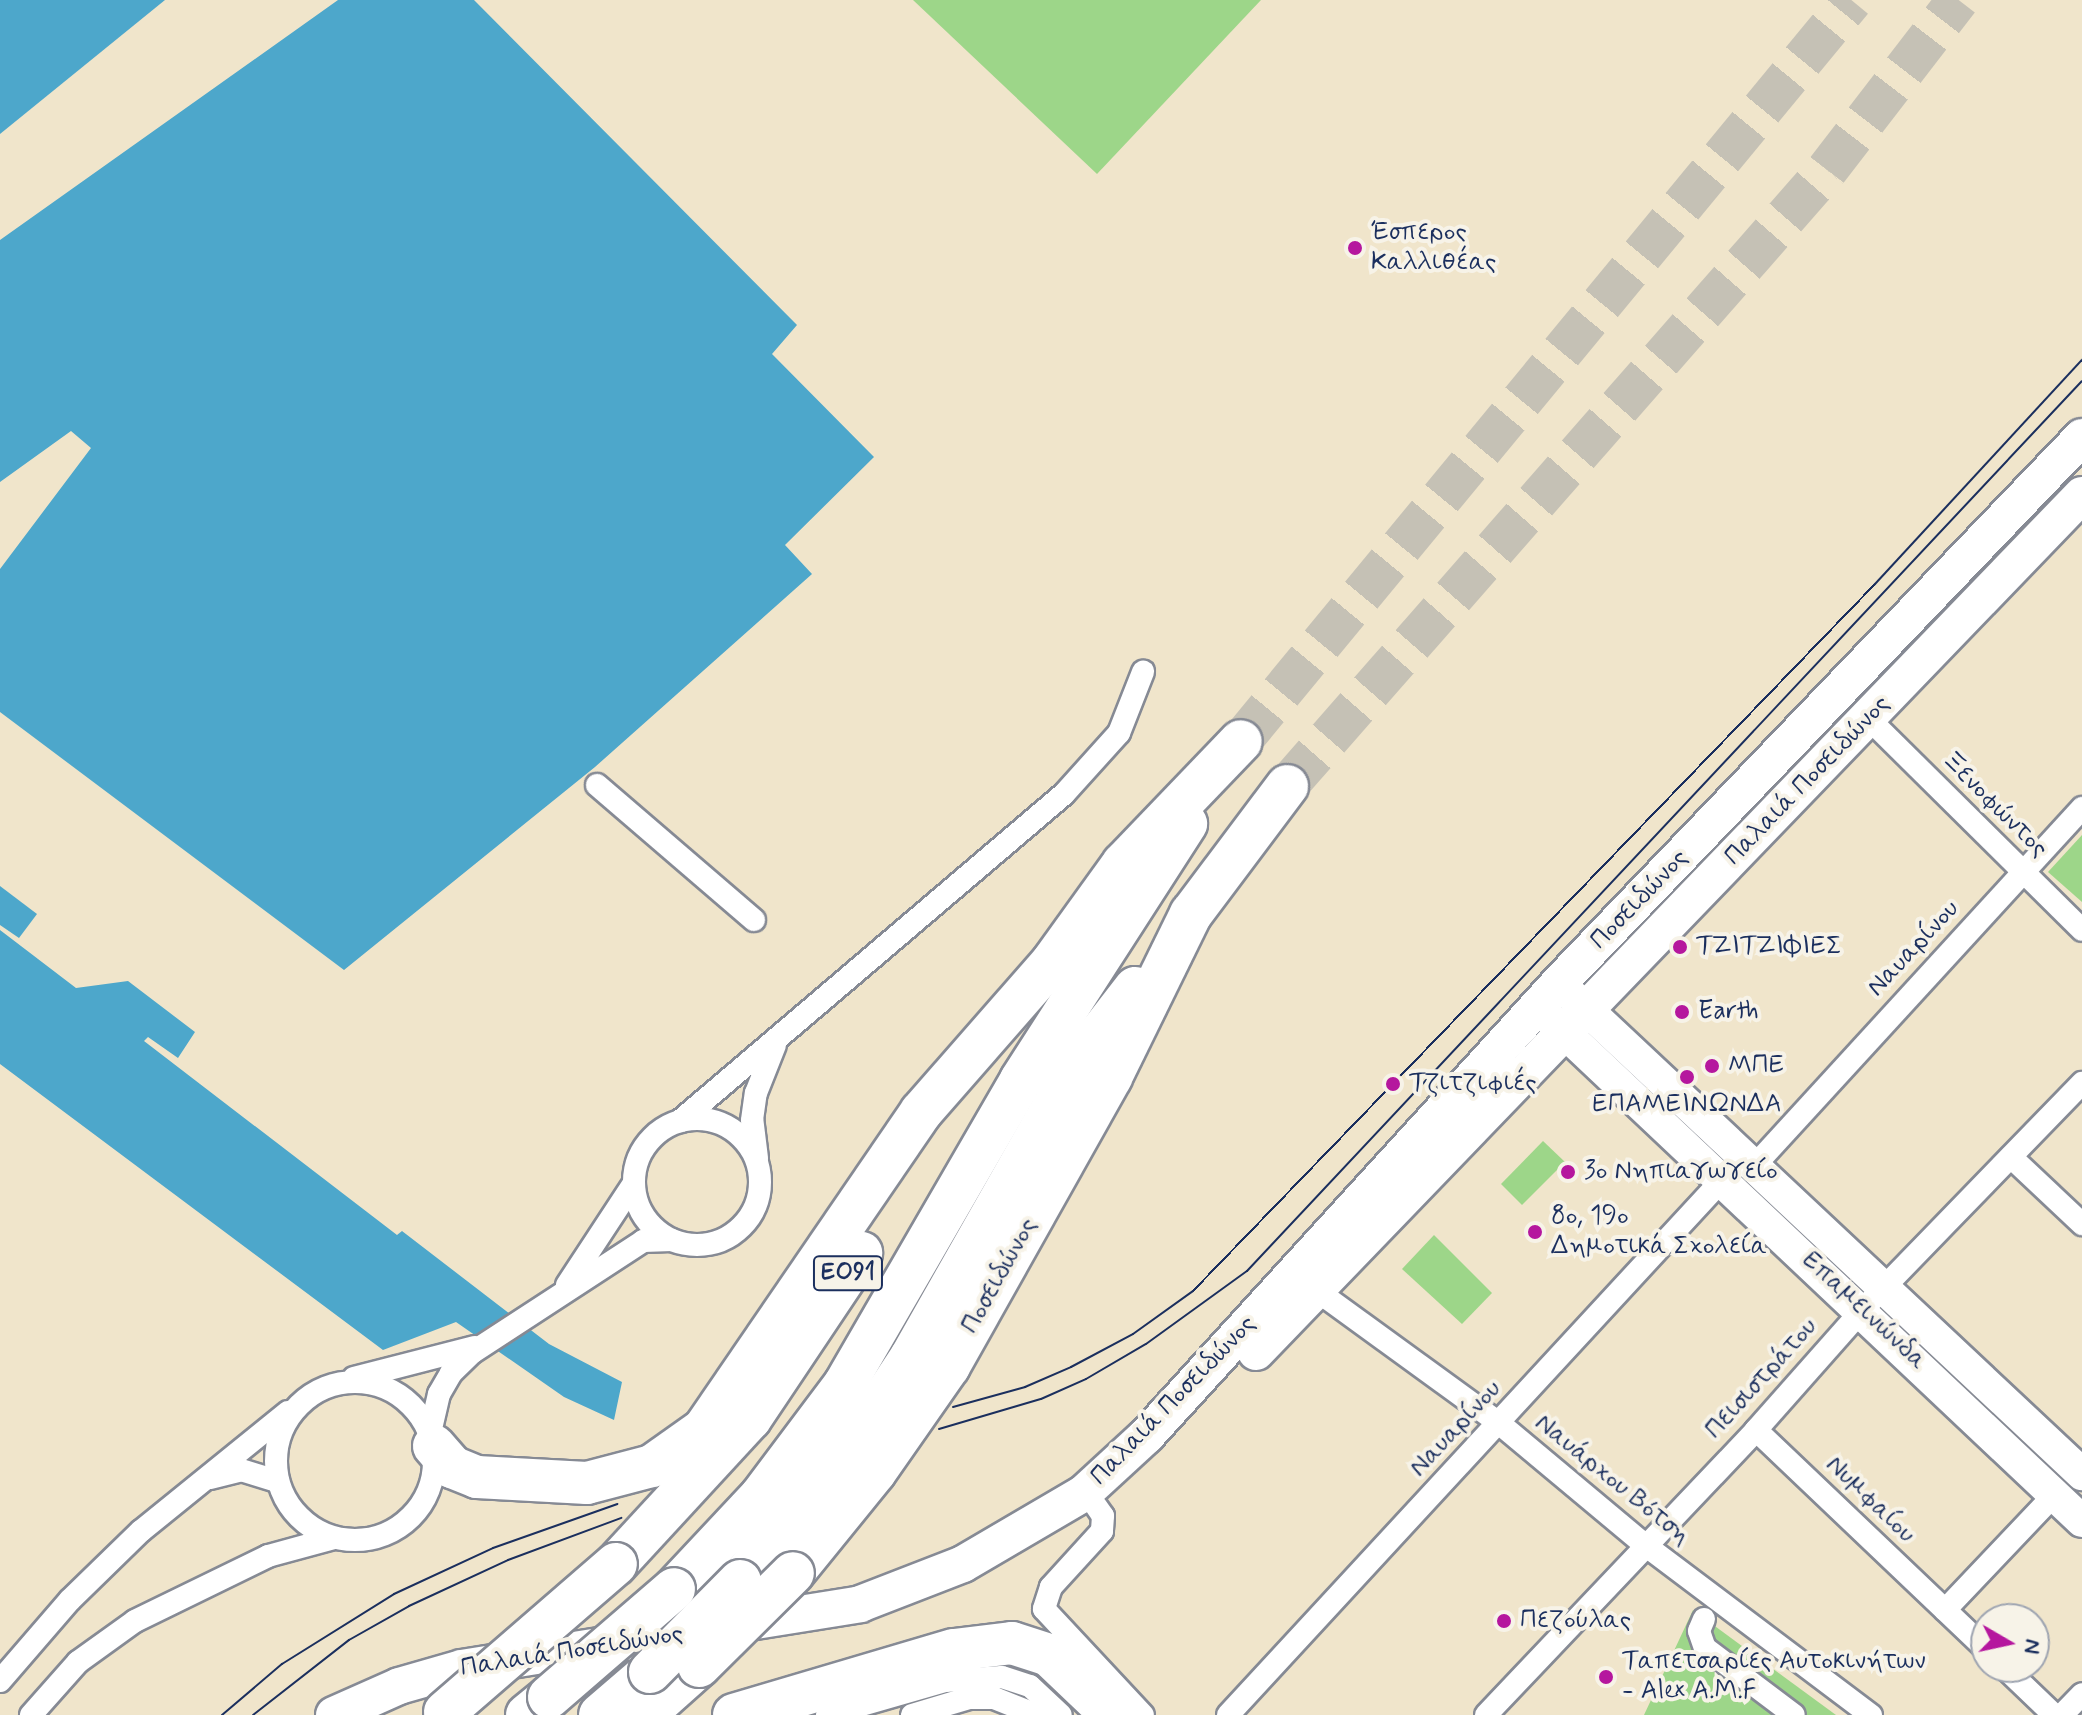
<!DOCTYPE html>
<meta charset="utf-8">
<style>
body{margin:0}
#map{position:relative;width:2082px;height:1715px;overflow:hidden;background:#f0e5cb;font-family:Mynerve,sans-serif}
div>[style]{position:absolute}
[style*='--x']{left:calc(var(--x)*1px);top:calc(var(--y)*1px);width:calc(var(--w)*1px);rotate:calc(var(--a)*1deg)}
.green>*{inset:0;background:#9dd689}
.water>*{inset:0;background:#4da7cb}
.highway-tunnel>*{height:42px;margin-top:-21px;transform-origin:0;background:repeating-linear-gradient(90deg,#c5c1b5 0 42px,transparent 0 63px)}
.roads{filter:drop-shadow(2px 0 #868a94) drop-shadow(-2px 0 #868a94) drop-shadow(0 2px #868a94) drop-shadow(0 -2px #868a94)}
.street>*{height:22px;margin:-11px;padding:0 11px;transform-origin:11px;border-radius:11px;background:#fff}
.street>.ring{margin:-11px;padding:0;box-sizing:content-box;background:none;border:22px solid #fff;border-radius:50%}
.secondary>*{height:32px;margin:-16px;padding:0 16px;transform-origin:16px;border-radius:16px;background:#fff}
.primary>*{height:36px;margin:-18px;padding:0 18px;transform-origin:18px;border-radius:18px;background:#fff}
.highway>*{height:42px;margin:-21px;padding:0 21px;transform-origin:21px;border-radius:21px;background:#fff}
.tram>*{height:2px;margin:-1px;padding:0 1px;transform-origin:1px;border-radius:1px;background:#1b2f5e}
.bridges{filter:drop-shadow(2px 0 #868a94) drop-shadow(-2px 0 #868a94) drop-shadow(0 2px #868a94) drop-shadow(0 -2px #868a94)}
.highway-bridge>*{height:42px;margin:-21px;padding:0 21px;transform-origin:21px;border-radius:21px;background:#fff}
.dots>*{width:22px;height:22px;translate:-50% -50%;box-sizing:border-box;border:4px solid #f7f3e8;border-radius:50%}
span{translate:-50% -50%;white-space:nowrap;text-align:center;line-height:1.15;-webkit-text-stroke:8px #f7f3e8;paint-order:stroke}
.shield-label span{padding:2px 6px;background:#f7f3e8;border:2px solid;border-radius:6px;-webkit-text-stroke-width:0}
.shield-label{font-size:24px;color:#1b2f5e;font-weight:700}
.poi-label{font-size:26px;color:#1b2f5e}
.left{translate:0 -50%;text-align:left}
.street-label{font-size:26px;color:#1b2f5e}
.north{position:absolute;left:1970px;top:1603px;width:80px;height:80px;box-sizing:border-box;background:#f7f3e8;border:2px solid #9fa5b1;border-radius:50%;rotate:99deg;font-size:22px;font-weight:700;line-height:32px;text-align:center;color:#1b2f5e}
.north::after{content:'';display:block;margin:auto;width:28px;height:36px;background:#b5179e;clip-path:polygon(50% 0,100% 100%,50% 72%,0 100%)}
</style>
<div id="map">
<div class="green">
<i style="clip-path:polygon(913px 0,1261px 0,1097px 174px)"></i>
<i style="clip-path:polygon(2082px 835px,2082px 902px,2048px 872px)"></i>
<i style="clip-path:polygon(1543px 1141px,1565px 1162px,1522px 1205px,1501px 1184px)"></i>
<i style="clip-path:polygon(1434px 1235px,1492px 1293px,1462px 1324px,1402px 1269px)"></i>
<i style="clip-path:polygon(1693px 1610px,1836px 1715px,1644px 1715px)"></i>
</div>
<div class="water">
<i style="clip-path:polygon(0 0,165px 0,0 134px)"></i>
<i style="clip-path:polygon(338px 0,474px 0,797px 325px,772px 354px,874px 457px,785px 545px,812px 574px,595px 767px,344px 970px,0 712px,0 569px,91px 448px,71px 431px,0 482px,0 240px)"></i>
<i style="clip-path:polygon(0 886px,37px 914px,19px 938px,0 925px)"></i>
<i style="clip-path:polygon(0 930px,76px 988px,128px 981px,195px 1032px,178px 1058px,148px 1037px,144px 1041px,397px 1235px,402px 1231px,549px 1344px,622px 1382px,614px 1420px,564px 1397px,456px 1322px,383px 1350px,0 1064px)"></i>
</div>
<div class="highway-tunnel">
<i style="--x:1241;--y:741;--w:960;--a:-50.49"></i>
<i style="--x:1287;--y:786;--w:819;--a:-48.76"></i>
<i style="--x:1827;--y:170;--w:215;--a:-52.4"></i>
</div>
<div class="roads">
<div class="street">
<i style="--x:1868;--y:718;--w:301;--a:44.7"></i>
<i style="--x:597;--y:785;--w:207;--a:40.7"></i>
<i class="ring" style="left:634px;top:1119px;width:104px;height:104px"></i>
<i style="--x:680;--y:1121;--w:504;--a:-40.42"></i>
<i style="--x:1064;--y:794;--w:82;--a:-48"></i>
<i style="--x:1119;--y:733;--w:66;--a:-68.5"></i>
<i style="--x:2011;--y:1157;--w:98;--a:43.3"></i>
<i style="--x:757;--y:1158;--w:38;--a:-97"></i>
<i style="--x:752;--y:1120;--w:27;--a:-82"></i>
<i style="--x:756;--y:1093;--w:52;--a:-68.4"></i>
<i style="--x:1756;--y:1164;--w:483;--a:-47.5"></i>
<i style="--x:567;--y:1285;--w:122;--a:-56.7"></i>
<i style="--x:1316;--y:1290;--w:226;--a:36"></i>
<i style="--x:1499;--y:1423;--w:190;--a:39.9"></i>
<i style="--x:1645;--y:1545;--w:283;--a:37"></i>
<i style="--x:354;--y:1378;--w:125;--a:-14.4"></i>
<i class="ring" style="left:276px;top:1382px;width:136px;height:136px"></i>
<i style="--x:1756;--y:1430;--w:318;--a:43.6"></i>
<i style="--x:430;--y:1433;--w:40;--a:-77"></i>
<i style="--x:439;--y:1394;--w:24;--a:-60"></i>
<i style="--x:451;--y:1373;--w:30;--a:-44"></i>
<i style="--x:473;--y:1352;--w:203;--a:-33.1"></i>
<i style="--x:643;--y:1241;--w:29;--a:-2"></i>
<i style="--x:210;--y:1478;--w:32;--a:-14"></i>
<i style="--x:241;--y:1470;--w:39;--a:17"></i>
<i style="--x:1096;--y:1506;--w:12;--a:55"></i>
<i style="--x:1103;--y:1516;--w:15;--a:94"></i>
<i style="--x:1102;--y:1531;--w:76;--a:132.3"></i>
<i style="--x:1051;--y:1587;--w:23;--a:108"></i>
<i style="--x:1044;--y:1609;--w:145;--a:47"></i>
<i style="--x:1945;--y:1610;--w:158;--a:-46.5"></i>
<i style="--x:1704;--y:1619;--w:13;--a:113"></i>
<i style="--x:1699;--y:1631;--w:18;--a:71"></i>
<i style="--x:1705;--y:1648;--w:111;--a:37"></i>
<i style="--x:2004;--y:1667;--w:69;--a:43.8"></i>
<i style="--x:0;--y:1681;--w:107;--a:-49.2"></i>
<i style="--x:70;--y:1600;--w:99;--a:-44.2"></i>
<i style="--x:141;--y:1531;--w:189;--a:-39"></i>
<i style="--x:31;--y:1715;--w:71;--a:-48.4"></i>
<i style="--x:78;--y:1662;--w:70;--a:-35.7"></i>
<i style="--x:135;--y:1621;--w:148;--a:-26"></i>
<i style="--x:268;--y:1556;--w:68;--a:-15.3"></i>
<i style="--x:827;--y:1715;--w:123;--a:-16.1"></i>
<i style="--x:945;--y:1681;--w:57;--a:-4"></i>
<i style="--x:1002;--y:1677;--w:29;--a:18"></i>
<i style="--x:1030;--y:1686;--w:42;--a:43.1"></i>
<i style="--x:912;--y:1715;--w:59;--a:-16.6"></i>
<i style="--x:969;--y:1698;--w:25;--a:0"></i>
<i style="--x:994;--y:1698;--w:46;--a:21.6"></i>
<i style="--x:1228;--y:1715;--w:730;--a:-47.28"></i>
<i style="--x:1486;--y:1715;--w:393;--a:-46.5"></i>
<i style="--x:1756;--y:1430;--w:162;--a:-48.5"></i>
<i style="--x:1863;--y:1309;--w:315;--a:-45.9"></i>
<i style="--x:2062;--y:1715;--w:29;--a:-46"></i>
</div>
<div class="secondary">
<i style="--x:1568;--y:992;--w:705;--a:43.16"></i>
<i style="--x:1546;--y:1015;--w:737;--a:43.35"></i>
</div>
<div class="primary">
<i style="--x:1256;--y:1352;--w:1190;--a:-46.06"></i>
<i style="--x:334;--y:1715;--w:71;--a:-24"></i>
<i style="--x:399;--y:1686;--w:66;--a:-15.9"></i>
<i style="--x:462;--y:1668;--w:403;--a:-9.1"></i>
<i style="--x:860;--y:1604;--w:110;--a:-21.2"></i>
<i style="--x:963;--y:1564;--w:140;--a:-30.4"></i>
<i style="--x:1084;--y:1493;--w:84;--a:-42.6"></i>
<i style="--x:1146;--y:1436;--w:613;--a:-47.64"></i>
<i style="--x:1559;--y:983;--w:756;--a:-46.23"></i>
</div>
<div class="highway">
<i style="--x:434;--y:1446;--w:28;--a:49"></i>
<i style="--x:452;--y:1467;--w:27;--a:22"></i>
<i style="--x:477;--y:1477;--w:110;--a:3.1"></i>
<i style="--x:587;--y:1483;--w:67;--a:-14.7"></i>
<i style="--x:652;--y:1466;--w:64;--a:-35.4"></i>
<i style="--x:704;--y:1429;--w:384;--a:-55.6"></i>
<i style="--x:921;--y:1112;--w:201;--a:-48.8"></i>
<i style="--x:1053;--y:961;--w:120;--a:-54.2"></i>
<i style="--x:1123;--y:864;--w:170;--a:-46.2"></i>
<i style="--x:616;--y:1564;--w:197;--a:-47.3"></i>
<i style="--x:750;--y:1419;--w:200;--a:-56.2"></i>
<i style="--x:793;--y:1573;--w:130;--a:-50.9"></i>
<i style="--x:875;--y:1472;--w:129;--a:-55.1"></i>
<i style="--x:949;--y:1366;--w:331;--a:-60.7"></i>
<i style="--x:1111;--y:1077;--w:182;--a:-63.9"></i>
<i style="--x:1191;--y:914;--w:160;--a:-53.1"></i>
<i style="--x:740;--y:1581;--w:211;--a:-51.3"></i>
<i style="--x:872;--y:1416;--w:71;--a:-56.5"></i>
<i style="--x:911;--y:1357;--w:343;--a:-60.4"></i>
<i style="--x:1080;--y:1059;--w:90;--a:-52.2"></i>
<i style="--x:674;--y:1589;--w:127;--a:-46.9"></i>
<i style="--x:761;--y:1496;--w:140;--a:-53.1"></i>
<i style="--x:845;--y:1384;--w:351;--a:-59.9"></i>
<i style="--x:1021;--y:1080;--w:305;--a:-57.2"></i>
<i style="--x:527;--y:1715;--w:28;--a:-39"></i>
<i style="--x:600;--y:1715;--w:66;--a:-40.7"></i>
<i style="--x:644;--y:1715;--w:74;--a:-41.7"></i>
<i style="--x:734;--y:1715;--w:229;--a:-16.5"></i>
<i style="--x:954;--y:1650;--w:58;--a:-6.9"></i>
<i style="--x:1012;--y:1643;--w:39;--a:18"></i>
<i style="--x:1049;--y:1655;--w:87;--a:43.6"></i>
</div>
</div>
<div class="tram">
<i style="--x:953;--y:1407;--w:75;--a:-15.5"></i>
<i style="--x:1025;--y:1387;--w:50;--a:-23.5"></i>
<i style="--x:1071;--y:1367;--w:70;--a:-28"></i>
<i style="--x:1133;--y:1334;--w:74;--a:-35.6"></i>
<i style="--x:1193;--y:1291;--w:982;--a:-46.03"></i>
<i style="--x:1875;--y:584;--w:305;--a:-47.3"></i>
<i style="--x:939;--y:1429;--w:106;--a:-16.4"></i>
<i style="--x:1041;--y:1399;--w:49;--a:-24"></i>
<i style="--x:1086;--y:1379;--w:69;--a:-30.3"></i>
<i style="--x:1146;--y:1344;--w:125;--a:-35.9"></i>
<i style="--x:1247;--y:1271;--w:1220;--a:-46.83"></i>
<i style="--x:222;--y:1715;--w:79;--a:-40.4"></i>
<i style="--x:282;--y:1664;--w:132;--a:-32"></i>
<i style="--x:394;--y:1594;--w:109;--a:-24.9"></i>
<i style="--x:493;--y:1548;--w:132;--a:-19.5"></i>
<i style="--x:253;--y:1715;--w:122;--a:-38"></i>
<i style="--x:349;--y:1640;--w:69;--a:-29.5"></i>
<i style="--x:409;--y:1606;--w:109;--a:-24.9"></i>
<i style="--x:508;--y:1560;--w:121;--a:-20.4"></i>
</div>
<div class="bridges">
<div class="highway-bridge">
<i style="--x:699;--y:1666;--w:132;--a:-44.7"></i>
<i style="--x:650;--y:1672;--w:128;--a:-45.3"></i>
<i style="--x:549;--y:1697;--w:165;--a:-40.8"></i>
<i style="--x:445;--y:1712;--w:226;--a:-40.9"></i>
</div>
</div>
<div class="dots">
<i style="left:1355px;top:248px;background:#b5179e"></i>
<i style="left:1680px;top:947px;background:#b5179e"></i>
<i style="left:1682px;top:1012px;background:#b5179e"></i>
<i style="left:1712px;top:1066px;background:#b5179e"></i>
<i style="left:1687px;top:1077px;background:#b5179e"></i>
<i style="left:1393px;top:1084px;background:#b5179e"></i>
<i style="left:1568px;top:1172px;background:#b5179e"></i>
<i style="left:1535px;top:1232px;background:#b5179e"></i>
<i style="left:1504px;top:1621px;background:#b5179e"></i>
<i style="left:1606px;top:1677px;background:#b5179e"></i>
</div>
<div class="shield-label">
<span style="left:848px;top:1273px">ΕΟ91</span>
</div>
<div class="poi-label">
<span class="left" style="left:1371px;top:248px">Έσπερος<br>Καλλιθέας</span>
<span class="left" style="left:1696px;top:947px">ΤΖΙΤΖΙΦΙΕΣ</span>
<span class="left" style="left:1698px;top:1012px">Earth</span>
<span class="left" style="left:1728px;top:1066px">ΜΠΕ</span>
<span class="left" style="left:1409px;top:1084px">Τζιτζιφιές</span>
<span style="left:1687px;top:1105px">ΕΠΑΜΕΙΝΩΝΔΑ</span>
<span class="left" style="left:1584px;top:1172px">3ο Νηπιαγωγείο</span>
<span class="left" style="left:1551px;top:1232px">8ο, 19ο<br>Δημοτικά Σχολεία</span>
<span class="left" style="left:1520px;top:1621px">Πεζούλας</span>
<span class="left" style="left:1622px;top:1677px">Ταπετσαρίες Αυτοκινήτων<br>- Alex A.M.F</span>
</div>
<div class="street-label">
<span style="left:1808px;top:781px;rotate:-46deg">Παλαιά Ποσειδώνος</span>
<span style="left:1994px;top:805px;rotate:45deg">Ξενοφώντος</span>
<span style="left:1640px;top:900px;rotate:-46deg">Ποσειδώνος</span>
<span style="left:1914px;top:949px;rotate:-47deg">Ναυαρίνου</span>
<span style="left:1000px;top:1276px;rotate:-61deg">Ποσειδώνος</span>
<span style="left:1864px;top:1311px;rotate:43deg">Επαμεινώνδα</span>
<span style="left:1762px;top:1379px;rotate:-48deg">Πεισιστράτου</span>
<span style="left:1174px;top:1401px;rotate:-46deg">Παλαιά Ποσειδώνος</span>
<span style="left:1456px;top:1429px;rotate:-47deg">Ναυαρίνου</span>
<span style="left:1612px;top:1480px;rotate:39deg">Ναυάρχου Βότση</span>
<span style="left:1870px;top:1500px;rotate:44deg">Νυμφαίου</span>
<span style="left:572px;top:1652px;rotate:-9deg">Παλαιά Ποσειδώνος</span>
</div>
<div class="north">N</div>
</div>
